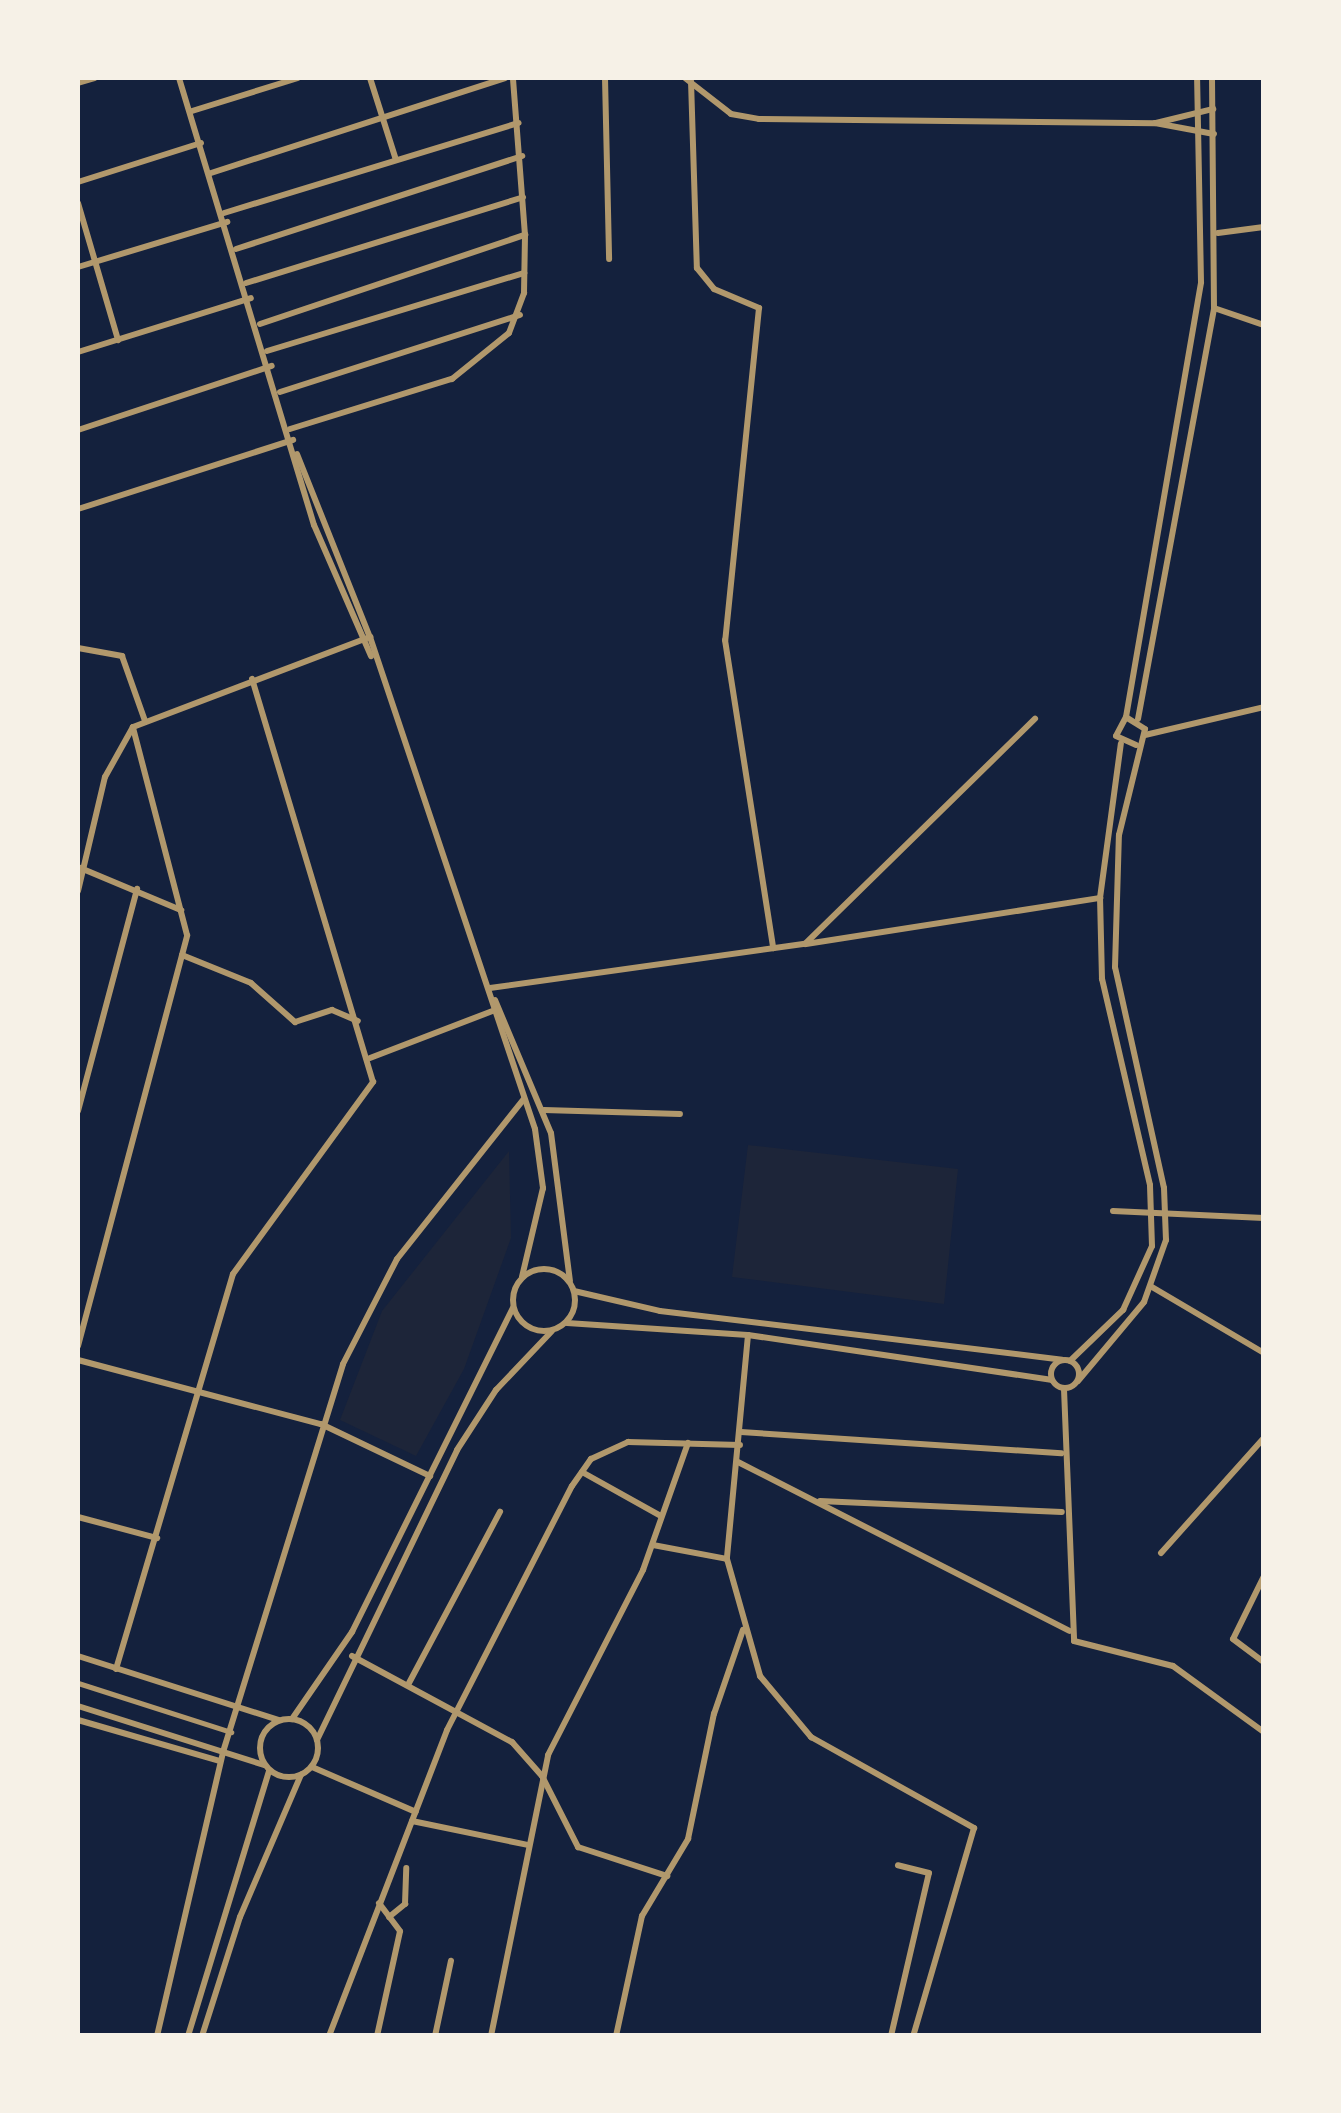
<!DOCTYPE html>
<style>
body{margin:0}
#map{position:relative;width:1341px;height:2113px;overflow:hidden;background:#14213d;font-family:Signika,sans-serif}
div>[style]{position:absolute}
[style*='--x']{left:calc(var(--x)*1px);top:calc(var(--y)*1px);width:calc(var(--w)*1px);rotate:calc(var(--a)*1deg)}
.green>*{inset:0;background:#1d2539}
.pedestrian>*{height:5px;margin:-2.5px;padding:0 2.5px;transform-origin:2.5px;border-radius:2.5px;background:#b1986c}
.minor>*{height:6px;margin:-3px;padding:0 3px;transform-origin:3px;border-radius:3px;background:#b1986c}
.minor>.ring{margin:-3px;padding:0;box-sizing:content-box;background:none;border:6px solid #b1986c;border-radius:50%}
span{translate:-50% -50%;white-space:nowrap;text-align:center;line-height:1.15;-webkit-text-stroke:8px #f6f1e7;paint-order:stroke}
.frame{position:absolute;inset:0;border:80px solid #f6f1e7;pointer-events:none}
</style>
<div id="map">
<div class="green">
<i style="clip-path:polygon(748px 1145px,958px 1169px,944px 1304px,732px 1277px)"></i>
<i style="clip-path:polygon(509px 1151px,511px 1238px,464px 1369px,416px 1456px,340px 1420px,382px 1311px)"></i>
</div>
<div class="pedestrian">
<i style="--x:78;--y:1683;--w:161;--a:17.8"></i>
</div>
<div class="minor">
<i style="--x:179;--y:78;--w:467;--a:73.2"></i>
<i style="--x:314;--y:525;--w:143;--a:66.5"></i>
<i style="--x:370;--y:78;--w:86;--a:72.4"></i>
<i style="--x:605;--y:78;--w:181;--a:88.7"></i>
<i style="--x:685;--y:78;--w:58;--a:38"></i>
<i style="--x:731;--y:114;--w:28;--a:10"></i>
<i style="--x:759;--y:119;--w:396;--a:0.6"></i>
<i style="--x:1155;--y:123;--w:60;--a:10.6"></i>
<i style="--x:691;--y:81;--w:187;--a:88.2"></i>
<i style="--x:697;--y:268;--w:27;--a:51"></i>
<i style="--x:714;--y:289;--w:49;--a:22.9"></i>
<i style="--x:759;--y:308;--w:334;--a:95.8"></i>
<i style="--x:725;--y:640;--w:312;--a:81.1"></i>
<i style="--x:78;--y:83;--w:17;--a:-17"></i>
<i style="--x:192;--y:111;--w:111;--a:-17.3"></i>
<i style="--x:1156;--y:123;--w:59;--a:-13.8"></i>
<i style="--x:211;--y:173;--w:309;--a:-17.9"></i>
<i style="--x:78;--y:182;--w:129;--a:-17.6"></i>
<i style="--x:78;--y:203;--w:143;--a:73.7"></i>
<i style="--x:224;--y:213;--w:308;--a:-17"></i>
<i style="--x:1218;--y:233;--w:46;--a:-7.4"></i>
<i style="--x:236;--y:249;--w:301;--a:-18"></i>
<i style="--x:78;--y:267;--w:156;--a:-16.8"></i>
<i style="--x:246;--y:283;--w:290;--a:-17.2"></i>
<i style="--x:1214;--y:308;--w:53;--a:18.8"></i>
<i style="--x:260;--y:324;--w:280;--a:-18.6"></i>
<i style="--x:267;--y:351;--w:269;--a:-16.9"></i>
<i style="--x:78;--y:352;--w:181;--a:-17.3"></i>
<i style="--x:280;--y:392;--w:252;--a:-17.8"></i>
<i style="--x:290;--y:429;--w:170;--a:-17.2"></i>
<i style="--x:452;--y:379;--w:73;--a:-38.9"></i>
<i style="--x:509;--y:333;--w:43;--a:-69.4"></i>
<i style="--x:524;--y:293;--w:58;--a:-89"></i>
<i style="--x:525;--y:235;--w:157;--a:-94.4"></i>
<i style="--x:78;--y:430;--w:204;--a:-18.3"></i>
<i style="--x:297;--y:454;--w:197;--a:68.3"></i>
<i style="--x:370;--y:637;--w:519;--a:71.46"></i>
<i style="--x:535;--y:1129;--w:60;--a:82.3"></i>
<i style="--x:543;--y:1188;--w:91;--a:103.3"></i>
<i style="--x:78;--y:509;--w:226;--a:-17.8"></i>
<i style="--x:78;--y:648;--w:45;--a:10.3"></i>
<i style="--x:122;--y:656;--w:69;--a:70.5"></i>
<i style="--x:1126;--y:717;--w:441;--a:-80.2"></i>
<i style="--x:1201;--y:282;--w:204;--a:-91.1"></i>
<i style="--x:1126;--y:717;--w:21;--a:118"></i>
<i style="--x:1116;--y:736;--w:22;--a:24"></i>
<i style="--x:1138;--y:719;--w:418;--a:-79.5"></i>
<i style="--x:1214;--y:308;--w:230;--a:-90.5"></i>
<i style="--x:1145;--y:735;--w:122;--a:-13.2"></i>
<i style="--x:78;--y:867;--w:112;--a:22.7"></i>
<i style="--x:78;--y:891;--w:117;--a:-76.7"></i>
<i style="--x:105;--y:777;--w:57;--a:-60.8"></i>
<i style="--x:133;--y:727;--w:254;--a:-20.8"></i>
<i style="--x:806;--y:944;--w:298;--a:-8.9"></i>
<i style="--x:182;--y:955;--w:74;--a:22.1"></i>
<i style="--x:251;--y:983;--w:59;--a:41.6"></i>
<i style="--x:295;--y:1022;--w:39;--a:-18"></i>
<i style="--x:332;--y:1010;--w:28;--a:23"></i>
<i style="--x:490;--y:988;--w:318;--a:-8"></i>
<i style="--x:805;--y:944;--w:322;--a:-44.4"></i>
<i style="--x:495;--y:1000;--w:144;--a:67.2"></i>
<i style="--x:551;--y:1133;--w:149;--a:82.7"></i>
<i style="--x:370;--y:1058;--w:134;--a:-21"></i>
<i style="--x:544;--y:1110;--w:136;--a:1.7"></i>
<i style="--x:78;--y:1111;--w:230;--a:-75.1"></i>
<i style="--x:1113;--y:1211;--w:151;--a:2.7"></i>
<i class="ring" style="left:513px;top:1269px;width:56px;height:56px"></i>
<i style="--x:1152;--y:1287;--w:130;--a:30.5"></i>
<i style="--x:574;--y:1291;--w:88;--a:13.1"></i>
<i style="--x:660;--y:1311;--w:405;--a:6.9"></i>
<i style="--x:567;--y:1323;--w:181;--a:3.8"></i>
<i style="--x:748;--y:1335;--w:306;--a:8.4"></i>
<i style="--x:748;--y:1335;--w:225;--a:95.4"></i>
<i style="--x:727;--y:1559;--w:122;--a:74.2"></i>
<i style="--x:760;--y:1676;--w:80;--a:50.1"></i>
<i style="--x:811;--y:1737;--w:187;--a:29.2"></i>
<i style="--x:974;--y:1828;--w:217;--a:106.3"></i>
<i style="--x:78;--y:1346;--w:425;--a:-75.1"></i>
<i style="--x:187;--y:935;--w:215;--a:-104.6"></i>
<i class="ring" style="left:1051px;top:1360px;width:22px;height:22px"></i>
<i style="--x:78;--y:1360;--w:251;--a:14.8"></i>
<i style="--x:321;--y:1424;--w:121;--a:25.5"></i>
<i style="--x:1070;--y:1361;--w:74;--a:-43.9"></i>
<i style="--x:1123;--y:1310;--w:70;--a:-65.6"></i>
<i style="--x:1152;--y:1246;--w:61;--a:-91.9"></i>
<i style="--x:1150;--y:1185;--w:212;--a:-103.1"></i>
<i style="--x:1102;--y:979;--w:81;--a:-91.4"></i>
<i style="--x:1100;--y:898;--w:156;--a:-82.3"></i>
<i style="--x:1078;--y:1381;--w:103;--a:-50.1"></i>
<i style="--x:1144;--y:1302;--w:66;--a:-70.5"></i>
<i style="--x:1166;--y:1240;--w:52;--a:-92.2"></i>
<i style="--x:1164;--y:1188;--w:226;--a:-102.5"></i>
<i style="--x:1115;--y:967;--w:132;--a:-88.3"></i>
<i style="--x:1119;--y:835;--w:109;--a:-76.2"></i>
<i style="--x:1145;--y:729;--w:22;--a:-148"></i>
<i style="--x:1064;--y:1389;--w:252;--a:87.7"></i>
<i style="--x:1074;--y:1641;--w:102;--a:14.2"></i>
<i style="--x:1173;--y:1666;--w:112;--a:36"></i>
<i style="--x:741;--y:1432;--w:321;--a:3.8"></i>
<i style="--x:738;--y:1462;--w:372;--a:27"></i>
<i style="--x:582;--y:1472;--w:90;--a:29.1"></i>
<i style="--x:820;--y:1501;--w:242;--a:2.6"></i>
<i style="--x:78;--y:1517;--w:82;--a:14.9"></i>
<i style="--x:653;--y:1545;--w:75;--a:10.7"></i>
<i style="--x:1161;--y:1553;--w:154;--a:-48.2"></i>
<i style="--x:1264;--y:1576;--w:70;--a:116.2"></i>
<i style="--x:1233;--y:1639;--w:39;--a:37"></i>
<i style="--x:78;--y:1656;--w:211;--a:17.7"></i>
<i style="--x:352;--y:1656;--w:182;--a:28.3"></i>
<i style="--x:512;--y:1742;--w:45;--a:48.6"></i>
<i style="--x:542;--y:1776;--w:80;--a:63.1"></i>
<i style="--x:578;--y:1847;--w:94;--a:18"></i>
<i style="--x:116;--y:1669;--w:412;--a:-73.5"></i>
<i style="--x:233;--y:1274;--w:238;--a:-53.9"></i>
<i style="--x:373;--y:1082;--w:421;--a:-106.7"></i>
<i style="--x:409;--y:1683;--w:194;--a:-62"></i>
<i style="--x:78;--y:1706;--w:195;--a:17.6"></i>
<i class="ring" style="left:260px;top:1719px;width:52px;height:52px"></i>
<i style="--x:292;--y:1719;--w:106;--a:-55.4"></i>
<i style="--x:352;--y:1632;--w:362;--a:-63.6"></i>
<i style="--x:78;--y:1720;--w:148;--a:16.1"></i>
<i style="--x:317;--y:1740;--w:322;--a:-64.2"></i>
<i style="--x:457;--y:1450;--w:72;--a:-57"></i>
<i style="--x:496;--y:1390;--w:81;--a:-46.5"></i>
<i style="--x:312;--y:1767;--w:113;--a:23.4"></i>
<i style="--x:412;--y:1821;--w:118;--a:11.7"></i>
<i style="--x:389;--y:1917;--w:21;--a:-39"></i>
<i style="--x:405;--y:1904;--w:36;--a:-88"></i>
<i style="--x:157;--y:2036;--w:292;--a:-76.9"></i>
<i style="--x:223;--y:1752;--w:406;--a:-72.8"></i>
<i style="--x:343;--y:1364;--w:118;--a:-62.8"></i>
<i style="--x:397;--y:1259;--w:204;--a:-51.6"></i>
<i style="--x:188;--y:2036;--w:277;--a:-73"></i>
<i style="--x:202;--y:2036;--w:125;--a:-72.3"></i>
<i style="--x:240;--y:1917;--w:155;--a:-66.8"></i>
<i style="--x:329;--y:2036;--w:328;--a:-68.9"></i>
<i style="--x:447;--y:1730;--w:274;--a:-62.9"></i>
<i style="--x:572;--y:1486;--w:33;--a:-55"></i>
<i style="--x:591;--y:1459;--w:41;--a:-24.7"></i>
<i style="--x:628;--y:1442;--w:112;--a:1.5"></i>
<i style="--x:377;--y:2036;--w:107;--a:-77.6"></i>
<i style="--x:400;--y:1931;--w:35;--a:-127"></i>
<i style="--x:435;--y:2036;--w:77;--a:-78"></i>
<i style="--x:491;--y:2036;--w:287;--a:-78.5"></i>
<i style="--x:548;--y:1755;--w:208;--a:-62.8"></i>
<i style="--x:643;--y:1570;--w:135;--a:-70.5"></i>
<i style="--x:616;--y:2036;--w:123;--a:-77.8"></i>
<i style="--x:642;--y:1916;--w:90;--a:-59.1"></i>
<i style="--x:688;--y:1839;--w:128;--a:-78.3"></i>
<i style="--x:714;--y:1714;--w:89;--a:-71"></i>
<i style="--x:891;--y:2036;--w:167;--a:-76.9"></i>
<i style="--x:929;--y:1873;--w:32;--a:-166"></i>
</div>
<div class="frame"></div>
</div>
